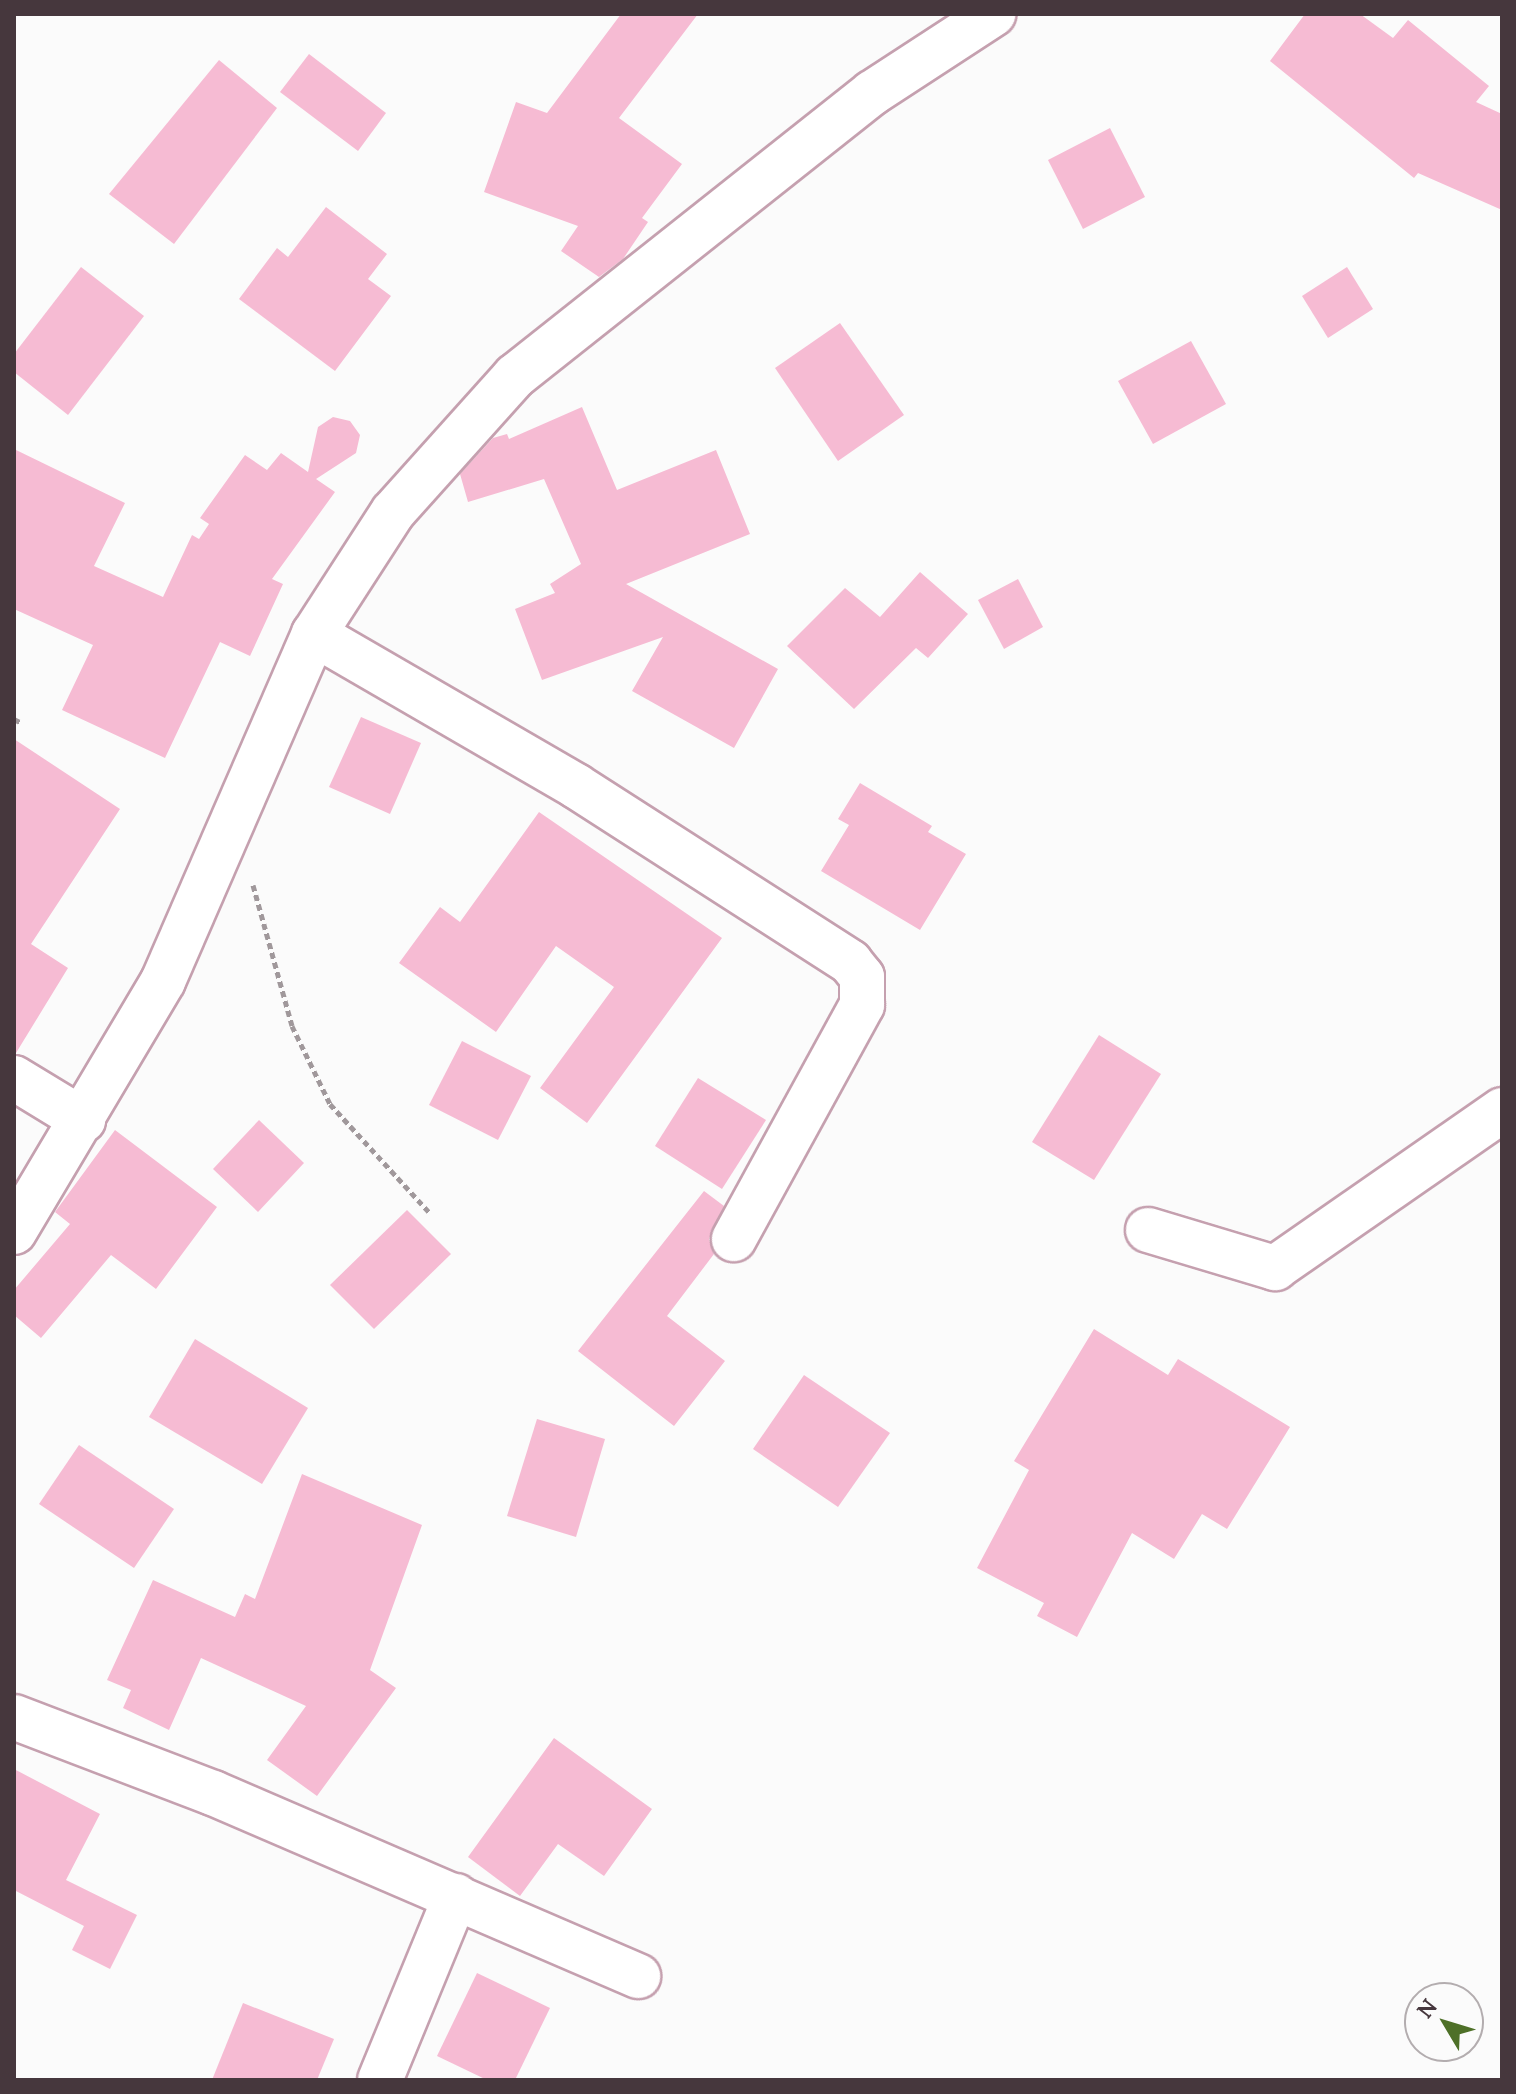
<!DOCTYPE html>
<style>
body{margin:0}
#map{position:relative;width:1516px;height:2094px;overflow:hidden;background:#fbfbfb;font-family:Lora,serif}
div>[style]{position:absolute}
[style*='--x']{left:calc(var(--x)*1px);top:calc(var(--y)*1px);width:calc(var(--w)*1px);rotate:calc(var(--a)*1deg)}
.building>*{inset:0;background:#f6bbd3}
.path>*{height:5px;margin-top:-2.5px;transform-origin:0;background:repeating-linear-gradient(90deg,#a0989b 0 6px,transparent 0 10px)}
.roads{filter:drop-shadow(2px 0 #c5a0af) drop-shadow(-2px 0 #c5a0af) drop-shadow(0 2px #c5a0af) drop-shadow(0 -2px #c5a0af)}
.minor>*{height:44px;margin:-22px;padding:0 22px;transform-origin:22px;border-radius:22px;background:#fff}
span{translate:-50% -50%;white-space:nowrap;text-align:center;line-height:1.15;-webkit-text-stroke:8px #fbfbfb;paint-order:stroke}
.frame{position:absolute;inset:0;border:16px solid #46373d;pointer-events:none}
.north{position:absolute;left:1404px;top:1982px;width:80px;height:80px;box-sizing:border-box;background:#fbfbfb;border:2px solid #b3adaf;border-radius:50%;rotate:308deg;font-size:22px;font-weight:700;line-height:32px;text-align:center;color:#46373d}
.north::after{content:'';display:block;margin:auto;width:28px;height:36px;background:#4e7028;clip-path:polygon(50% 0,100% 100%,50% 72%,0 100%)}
</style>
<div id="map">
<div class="building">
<i style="clip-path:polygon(621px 14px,698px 14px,619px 118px,682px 164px,642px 218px,648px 222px,623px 259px,599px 277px,561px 251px,578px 226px,484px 192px,516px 102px,547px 113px)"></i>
<i style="clip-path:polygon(1305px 14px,1360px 14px,1393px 38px,1408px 20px,1489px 86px,1476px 102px,1502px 114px,1502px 210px,1418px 173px,1414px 178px,1270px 61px)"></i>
<i style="clip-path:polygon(309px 54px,386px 113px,358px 151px,280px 92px)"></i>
<i style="clip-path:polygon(219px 60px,277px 108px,174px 244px,109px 194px)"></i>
<i style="clip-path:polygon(1110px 128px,1145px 197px,1083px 229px,1048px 160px)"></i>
<i style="clip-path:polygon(326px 207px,387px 254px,368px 279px,391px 296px,335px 371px,239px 299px,277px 248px,288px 257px)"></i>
<i style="clip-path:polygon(81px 267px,144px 316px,68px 415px,14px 372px,14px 354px)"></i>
<i style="clip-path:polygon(1347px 267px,1373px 309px,1328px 338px,1302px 296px)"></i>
<i style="clip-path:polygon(840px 323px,904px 415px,838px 461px,775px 368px)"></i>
<i style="clip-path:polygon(1191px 341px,1226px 404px,1153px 444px,1118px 381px)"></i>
<i style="clip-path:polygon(582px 407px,617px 490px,716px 450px,750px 534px,626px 584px,778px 669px,734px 748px,632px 691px,663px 637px,542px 680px,515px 609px,555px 593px,550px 584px,581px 564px,544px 479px,468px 502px,460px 474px,493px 438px,507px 434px,509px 439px)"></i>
<i style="clip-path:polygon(333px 417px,350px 421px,360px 435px,356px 453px,316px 479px,335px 492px,272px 579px,283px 584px,250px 656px,220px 642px,165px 758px,62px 710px,93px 645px,14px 609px,14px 449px,125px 503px,94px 566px,163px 597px,192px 535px,199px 539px,209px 524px,200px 518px,245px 455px,267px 470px,281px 453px,308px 472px,318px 427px)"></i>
<i style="clip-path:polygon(920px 572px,968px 614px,928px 658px,916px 648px,854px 709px,787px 646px,845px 588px,880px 617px)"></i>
<i style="clip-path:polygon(1018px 579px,1043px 627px,1004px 649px,978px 600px)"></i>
<i style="clip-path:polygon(361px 717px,421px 743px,390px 814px,329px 787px)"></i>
<i style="clip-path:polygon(14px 739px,120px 809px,31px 944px,68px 968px,16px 1053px)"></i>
<i style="clip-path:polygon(860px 783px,932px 826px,928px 832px,966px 854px,920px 930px,821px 871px,849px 825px,838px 819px)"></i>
<i style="clip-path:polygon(539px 812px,722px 938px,587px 1123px,540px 1088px,614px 987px,556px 946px,496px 1032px,399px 963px,440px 907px,460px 922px)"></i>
<i style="clip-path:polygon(1099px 1035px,1161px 1074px,1094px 1180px,1032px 1142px)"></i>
<i style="clip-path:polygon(462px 1041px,531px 1076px,498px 1140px,429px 1105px)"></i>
<i style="clip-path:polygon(698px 1078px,766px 1120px,722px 1189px,655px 1146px)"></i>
<i style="clip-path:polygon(259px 1120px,304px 1163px,258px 1212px,213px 1169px)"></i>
<i style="clip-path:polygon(115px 1130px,217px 1207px,156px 1289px,111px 1255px,41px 1338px,14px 1315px,14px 1290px,70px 1224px,55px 1212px)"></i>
<i style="clip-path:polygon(704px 1191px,724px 1206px,709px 1239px,714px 1254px,667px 1316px,725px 1361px,674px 1426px,578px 1351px)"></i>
<i style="clip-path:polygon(407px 1210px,451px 1254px,374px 1329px,330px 1285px)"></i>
<i style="clip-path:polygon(1094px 1329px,1168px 1375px,1178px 1359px,1290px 1427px,1227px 1529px,1202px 1514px,1174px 1559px,1132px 1533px,1077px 1637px,1037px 1616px,1044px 1603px,977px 1568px,1029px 1470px,1014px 1461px)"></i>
<i style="clip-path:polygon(195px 1339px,308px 1408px,262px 1484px,149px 1417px)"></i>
<i style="clip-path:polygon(804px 1375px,890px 1433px,838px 1507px,753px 1449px)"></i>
<i style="clip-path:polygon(537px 1419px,605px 1439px,576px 1537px,507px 1516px)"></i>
<i style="clip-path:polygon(79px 1445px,174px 1509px,134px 1568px,39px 1504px)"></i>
<i style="clip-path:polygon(302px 1474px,422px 1525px,370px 1670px,396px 1688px,317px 1796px,267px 1760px,306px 1706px,201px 1658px,169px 1730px,123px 1708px,131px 1690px,107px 1680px,153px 1580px,235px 1617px,245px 1594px,255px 1599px)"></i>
<i style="clip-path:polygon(554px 1738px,652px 1809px,604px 1876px,558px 1844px,520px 1896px,468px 1857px)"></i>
<i style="clip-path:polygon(14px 1769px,100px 1814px,66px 1880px,137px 1915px,110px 1969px,72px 1950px,84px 1926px,14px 1890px)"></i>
<i style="clip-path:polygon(477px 1973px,550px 2008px,515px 2080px,487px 2080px,437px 2056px)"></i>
<i style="clip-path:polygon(243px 2003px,334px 2039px,317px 2080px,212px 2080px)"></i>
</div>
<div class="path">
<i style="--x:14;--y:719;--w:7;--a:27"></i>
<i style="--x:253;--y:885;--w:146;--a:74.5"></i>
<i style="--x:292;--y:1026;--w:87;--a:64"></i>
<i style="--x:330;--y:1104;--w:148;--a:47.5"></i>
</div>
<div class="roads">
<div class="minor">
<i style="--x:314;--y:634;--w:303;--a:30.1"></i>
<i style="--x:576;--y:786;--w:326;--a:32.7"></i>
<i style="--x:850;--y:962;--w:19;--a:51"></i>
<i style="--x:862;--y:977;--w:28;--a:90"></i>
<i style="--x:862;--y:1005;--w:267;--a:118.7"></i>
<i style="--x:14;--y:1078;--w:81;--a:31.3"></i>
<i style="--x:1148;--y:1230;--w:133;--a:16.7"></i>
<i style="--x:1275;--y:1268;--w:277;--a:-34.8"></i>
<i style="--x:14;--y:1232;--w:292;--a:-59.3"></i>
<i style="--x:163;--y:981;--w:378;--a:-66.5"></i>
<i style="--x:314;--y:634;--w:145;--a:-57.1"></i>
<i style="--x:393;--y:512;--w:183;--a:-48.1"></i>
<i style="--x:515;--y:376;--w:456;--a:-38.4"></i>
<i style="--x:872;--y:93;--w:145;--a:-33.1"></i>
<i style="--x:14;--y:1717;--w:213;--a:20.9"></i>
<i style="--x:213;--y:1793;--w:463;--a:23.3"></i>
<i style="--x:380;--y:2080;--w:199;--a:-67.6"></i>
</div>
</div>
<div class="frame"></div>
<div class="north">N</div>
</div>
